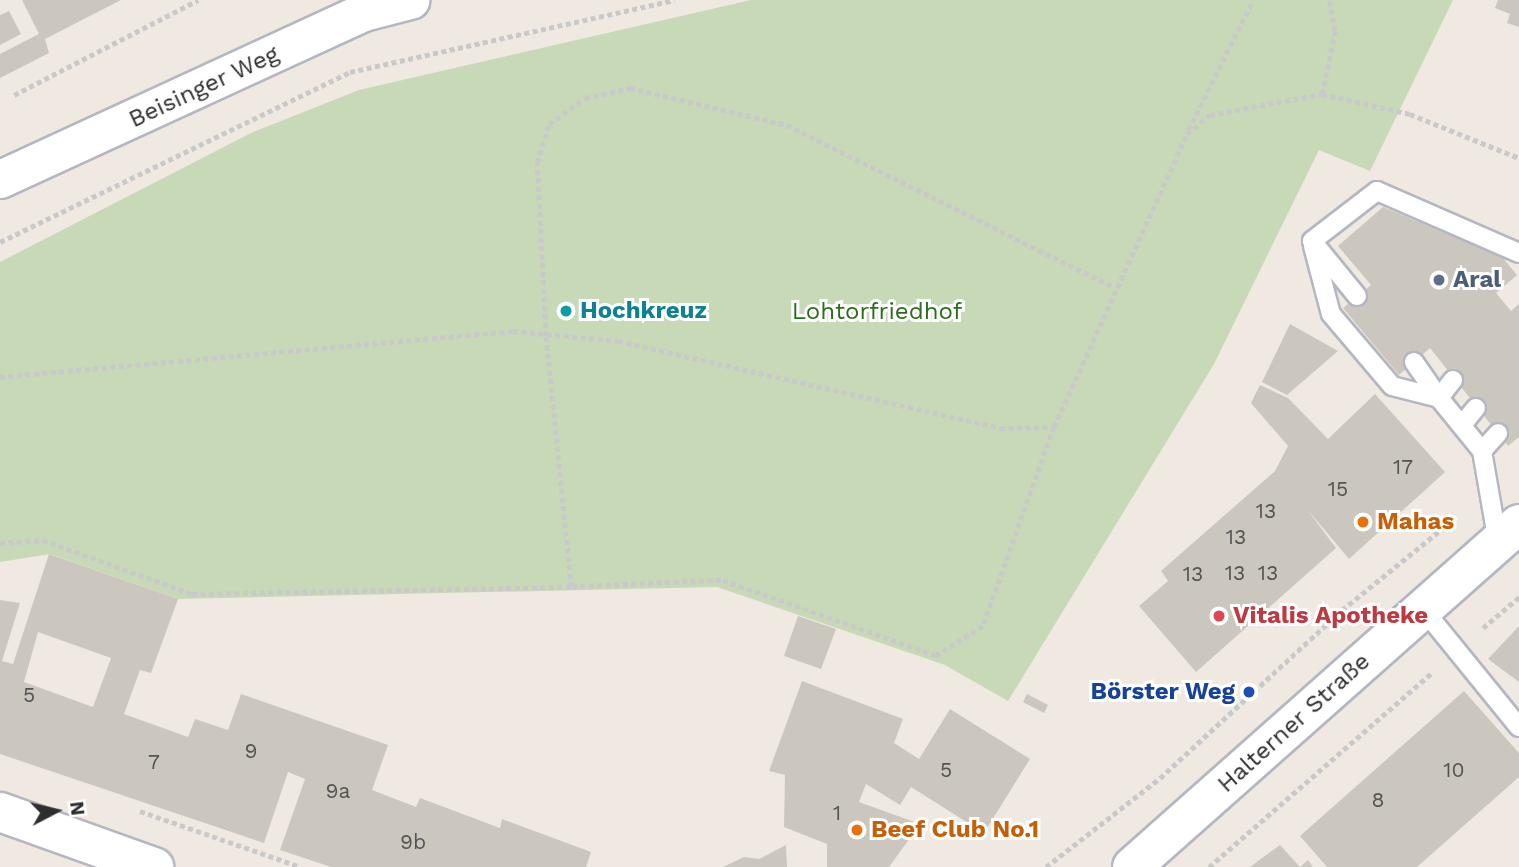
<!DOCTYPE html>
<meta charset="utf-8">
<style>
body{margin:0}
#map{position:relative;width:1519px;height:867px;overflow:hidden;background:#efe9e1;font-family:"Work Sans",sans-serif}
div>[style]{position:absolute}
[style*='--x']{left:calc(var(--x)*1px);top:calc(var(--y)*1px);width:calc(var(--w)*1px);rotate:calc(var(--a)*1deg)}
.cemetery>*{inset:0;background:#c8d9b8}
.building>*{inset:0;background:#cbc7bf}
.path>*{height:4.5px;margin-top:-2.25px;transform-origin:0;background:repeating-linear-gradient(90deg,#c9c9c9 0 5px,transparent 0 8.5px)}
.roads{filter:drop-shadow(2px 0 #b4b7c1) drop-shadow(-2px 0 #b4b7c1) drop-shadow(0 2px #b4b7c1) drop-shadow(0 -2px #b4b7c1)}
.service>*{height:18px;margin:-9px;padding:0 9px;transform-origin:9px;border-radius:9px;background:#fff}
.minor>*{height:37px;margin:-18.5px;padding:0 18.5px;transform-origin:18.5px;border-radius:18.5px;background:#fff}
.secondary>*{height:38px;margin:-19px;padding:0 19px;transform-origin:19px;border-radius:19px;background:#fff}
.dots>*{width:19px;height:19px;translate:-50% -50%;box-sizing:border-box;border:4px solid #fff;border-radius:50%}
span{translate:-50% -50%;white-space:nowrap;text-align:center;line-height:1.15;-webkit-text-stroke:6px #fff;paint-order:stroke}
.number-label{font-size:21px;color:#555452}
.number-label span{-webkit-text-stroke-width:0}
.street-label{font-size:24px;color:#2e2e2e}
.service-label{font-size:24px;color:#4e5e75;font-weight:700}
.left{translate:0 -50%;text-align:left}
.culture-label{font-size:24px;color:#0d838f;font-weight:700}
.park-label{font-size:24px;color:#2c6e1b}
.food-label{font-size:24px;color:#c56008;font-weight:700}
.health-label{font-size:24px;color:#be3a42;font-weight:700}
.transit-label{font-size:24px;color:#164399;font-weight:700}
.right{translate:-100% -50%;text-align:right}
.north{position:absolute;left:21px;top:776px;width:70px;height:70px;-webkit-text-stroke:5px #fff;paint-order:stroke;rotate:83deg;font-size:19px;font-weight:700;line-height:28px;text-align:center;color:#2e2e2e}
.north::after{content:'';display:block;margin:auto;width:24px;height:32px;background:#2e2e2e;clip-path:polygon(50% 0,100% 100%,50% 72%,0 100%)}
</style>
<div id="map">
<div class="cemetery">
<i style="clip-path:polygon(751px 0,1453px 0,1370px 171px,1319px 150px,1214px 364px,1008px 701px,945px 665px,717px 587px,178px 599px,50px 554px,0 562px,0 262px,251px 133px,359px 90px)"></i>
</div>
<div class="building">
<i style="clip-path:polygon(22px 0,121px 0,45px 39px,49px 53px,0 78px,0 54px,39px 34px)"></i>
<i style="clip-path:polygon(1498px 0,1519px 0,1519px 27px,1507px 23px,1510px 14px,1495px 8px)"></i>
<i style="clip-path:polygon(9px 11px,21px 34px,0 45px,0 15px)"></i>
<i style="clip-path:polygon(1383px 207px,1502px 257px,1517px 275px,1496px 293px,1511px 311px,1519px 304px,1519px 437px,1508px 446px,1430px 348px,1399px 375px,1343px 308px,1371px 285px,1338px 246px)"></i>
<i style="clip-path:polygon(1290px 324px,1338px 351px,1287px 395px,1262px 382px)"></i>
<i style="clip-path:polygon(1260px 385px,1288px 398px,1328px 439px,1375px 394px,1445px 472px,1349px 559px,1307px 509px,1336px 548px,1196px 672px,1139px 606px,1168px 581px,1161px 571px,1275px 471px,1288px 446px,1251px 403px)"></i>
<i style="clip-path:polygon(evenodd,49px 554px,178px 599px,151px 673px,140px 670px,124px 714px,188px 737px,195px 719px,228px 730px,241px 694px,388px 745px,372px 790px,416px 807px,420px 798px,500px 828px,502px 819px,591px 852px,586px 867px,331px 867px,280px 850px,305px 779px,288px 772px,264px 843px,0 754px,0 600px,20px 603px,2px 661px,13px 664px,49px 554px,38px 632px,111px 658px,93px 707px,24px 682px,38px 632px)"></i>
<i style="clip-path:polygon(798px 616px,836px 629px,821px 669px,784px 656px)"></i>
<i style="clip-path:polygon(1519px 626px,1519px 682px,1488px 659px)"></i>
<i style="clip-path:polygon(802px 681px,903px 719px,894px 743px,919px 759px,950px 709px,1030px 759px,984px 833px,911px 787px,900px 805px,866px 784px,859px 802px,920px 824px,889px 867px,827px 867px,827px 844px,784px 827px,785px 775px,769px 771px)"></i>
<i style="clip-path:polygon(1464px 691px,1519px 753px,1519px 777px,1417px 867px,1327px 867px,1300px 836px)"></i>
<i style="clip-path:polygon(1027px 694px,1048px 705px,1044px 713px,1023px 702px)"></i>
<i style="clip-path:polygon(786px 845px,787px 867px,723px 867px,744px 857px,759px 859px)"></i>
<i style="clip-path:polygon(1280px 845px,1300px 867px,1308px 860px,1313px 867px,1250px 867px)"></i>
</div>
<div class="path">
<i style="--x:1322;--y:94;--w:90;--a:12.8"></i>
<i style="--x:1410;--y:114;--w:118;--a:22"></i>
<i style="--x:14;--y:95;--w:207;--a:-27.3"></i>
<i style="--x:1188;--y:130;--w:145;--a:-63.4"></i>
<i style="--x:0;--y:242;--w:389;--a:-25.9"></i>
<i style="--x:350;--y:72;--w:332;--a:-12.5"></i>
<i style="--x:0;--y:377;--w:515;--a:-5.12"></i>
<i style="--x:513;--y:331;--w:105;--a:5.4"></i>
<i style="--x:618;--y:341;--w:392;--a:12.8"></i>
<i style="--x:1000;--y:428;--w:54;--a:-1.1"></i>
<i style="--x:1054;--y:427;--w:322;--a:-65.6"></i>
<i style="--x:1187;--y:134;--w:30;--a:-40"></i>
<i style="--x:1210;--y:115;--w:114;--a:-10.6"></i>
<i style="--x:1322;--y:94;--w:64;--a:-78.3"></i>
<i style="--x:1335;--y:31;--w:32;--a:-101"></i>
<i style="--x:1054;--y:427;--w:211;--a:109.6"></i>
<i style="--x:983;--y:626;--w:56;--a:147.4"></i>
<i style="--x:936;--y:656;--w:228;--a:-160.5"></i>
<i style="--x:721;--y:580;--w:150;--a:177.3"></i>
<i style="--x:571;--y:587;--w:252;--a:-95.7"></i>
<i style="--x:546;--y:336;--w:173;--a:-93"></i>
<i style="--x:537;--y:163;--w:41;--a:-72.9"></i>
<i style="--x:549;--y:124;--w:44;--a:-35.8"></i>
<i style="--x:585;--y:98;--w:46;--a:-12.5"></i>
<i style="--x:630;--y:88;--w:161;--a:13.3"></i>
<i style="--x:787;--y:125;--w:364;--a:26.4"></i>
<i style="--x:0;--y:543;--w:43;--a:-4"></i>
<i style="--x:43;--y:540;--w:158;--a:19.9"></i>
<i style="--x:192;--y:594;--w:379;--a:-1.1"></i>
<i style="--x:1483;--y:628;--w:48;--a:-40.7"></i>
<i style="--x:140;--y:811;--w:170;--a:19.2"></i>
<i style="--x:1046;--y:867;--w:145;--a:-38"></i>
<i style="--x:1160;--y:778;--w:248;--a:-42.7"></i>
<i style="--x:1342;--y:610;--w:132;--a:-39.1"></i>
<i style="--x:1209;--y:867;--w:295;--a:-41.1"></i>
</div>
<div class="roads">
<div class="service">
<i style="--x:1313;--y:246;--w:70;--a:75.2"></i>
<i style="--x:1331;--y:314;--w:94;--a:49.7"></i>
<i style="--x:1392;--y:386;--w:49;--a:14.3"></i>
<i style="--x:1357;--y:296;--w:71;--a:-129.3"></i>
<i style="--x:1312;--y:241;--w:82;--a:-37.6"></i>
<i style="--x:1377;--y:191;--w:155;--a:23.6"></i>
<i style="--x:1414;--y:362;--w:44;--a:55.2"></i>
<i style="--x:1453;--y:380;--w:23;--a:128"></i>
<i style="--x:1439;--y:398;--w:68;--a:50.9"></i>
<i style="--x:1482;--y:451;--w:93;--a:80.1"></i>
<i style="--x:1462;--y:425;--w:22;--a:-51"></i>
<i style="--x:1482;--y:451;--w:24;--a:-48"></i>
<i style="--x:1423;--y:609;--w:152;--a:50.9"></i>
</div>
<div class="minor">
<i style="--x:0;--y:179;--w:400;--a:-24.7"></i>
<i style="--x:363;--y:12;--w:49;--a:-14.3"></i>
</div>
<div class="secondary">
<i style="--x:0;--y:812;--w:164;--a:19.7"></i>
<i style="--x:1132;--y:867;--w:517;--a:-41.55"></i>
</div>
</div>
<div class="dots">
<i style="left:1439px;top:280px;background:#5c6f8a"></i>
<i style="left:566px;top:311px;background:#0f9aa8"></i>
<i style="left:1363px;top:522px;background:#e8710a"></i>
<i style="left:1219px;top:616px;background:#e0444e"></i>
<i style="left:1249px;top:692px;background:#1a4fb4"></i>
<i style="left:857px;top:830px;background:#e8710a"></i>
</div>
<div class="number-label">
<span style="left:1403px;top:467px">17</span>
<span style="left:1338px;top:489px">15</span>
<span style="left:1266px;top:511px">13</span>
<span style="left:1236px;top:537px">13</span>
<span style="left:1235px;top:573px">13</span>
<span style="left:1268px;top:573px">13</span>
<span style="left:1193px;top:574px">13</span>
<span style="left:29px;top:695px">5</span>
<span style="left:251px;top:751px">9</span>
<span style="left:154px;top:762px">7</span>
<span style="left:946px;top:770px">5</span>
<span style="left:1454px;top:770px">10</span>
<span style="left:338px;top:791px">9a</span>
<span style="left:1378px;top:800px">8</span>
<span style="left:837px;top:813px">1</span>
<span style="left:413px;top:842px">9b</span>
</div>
<div class="street-label">
<span style="left:204px;top:87px;rotate:-25deg">Beisinger Weg</span>
<span style="left:1294px;top:723px;rotate:-42deg">Halterner Straße</span>
</div>
<div class="service-label">
<span class="left" style="left:1453px;top:280px">Aral</span>
</div>
<div class="culture-label">
<span class="left" style="left:580px;top:311px">Hochkreuz</span>
</div>
<div class="park-label">
<span style="left:877px;top:312px">Lohtorfriedhof</span>
</div>
<div class="food-label">
<span class="left" style="left:1377px;top:522px">Mahas</span>
<span class="left" style="left:871px;top:830px">Beef Club No.1</span>
</div>
<div class="health-label">
<span class="left" style="left:1233px;top:616px">Vitalis Apotheke</span>
</div>
<div class="transit-label">
<span class="right" style="left:1235px;top:692px">Börster Weg</span>
</div>
<div class="north">N</div>
</div>
